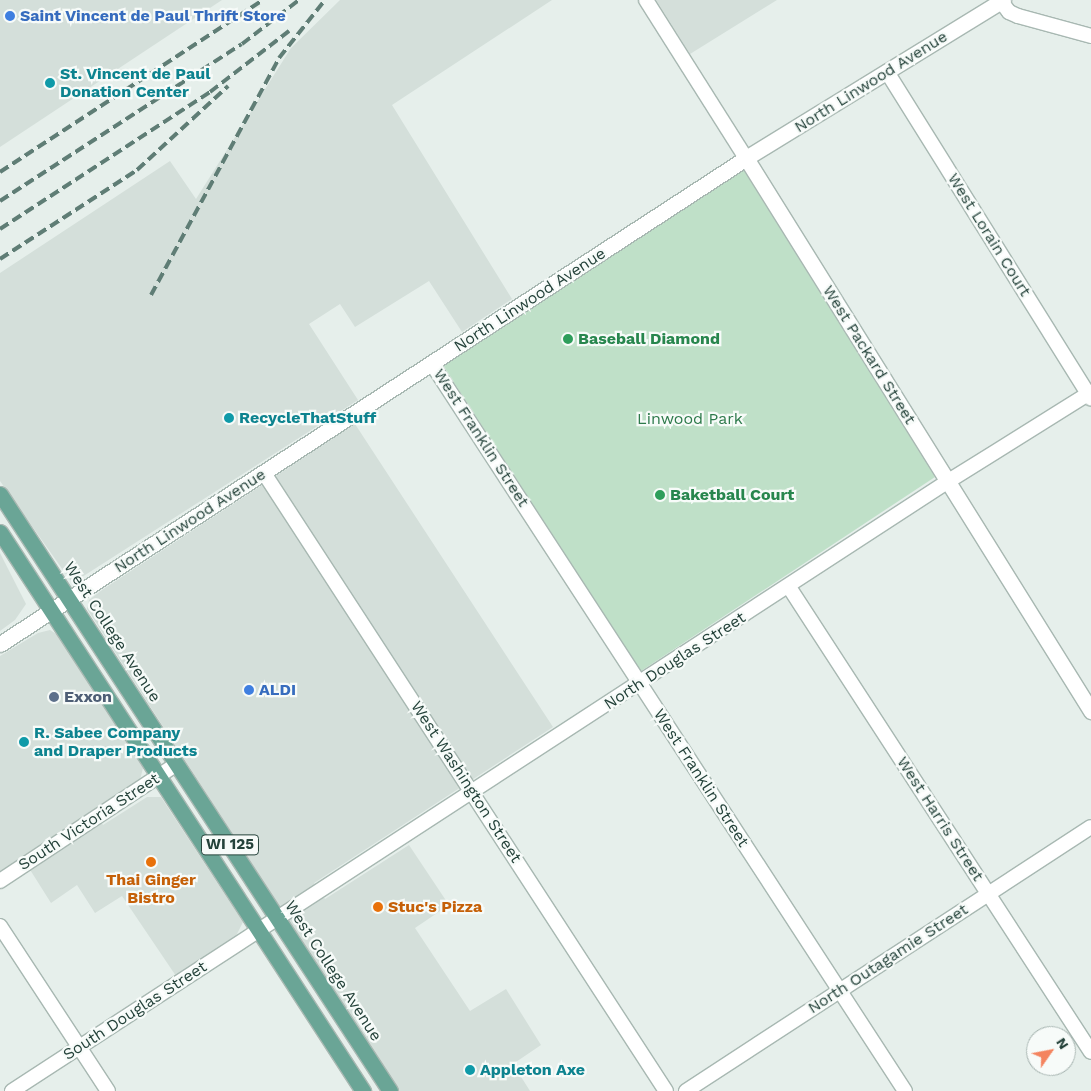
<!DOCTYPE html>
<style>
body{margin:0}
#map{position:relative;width:1091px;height:1091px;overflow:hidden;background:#e6efeb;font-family:"Work Sans",sans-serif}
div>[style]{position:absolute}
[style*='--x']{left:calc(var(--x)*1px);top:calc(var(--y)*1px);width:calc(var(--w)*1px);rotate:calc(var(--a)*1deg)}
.built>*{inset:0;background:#d4dfda}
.green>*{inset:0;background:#bfe0c8}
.roads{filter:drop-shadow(1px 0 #a8b8b2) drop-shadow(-1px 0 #a8b8b2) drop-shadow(0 1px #a8b8b2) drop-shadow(0 -1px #a8b8b2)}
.street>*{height:14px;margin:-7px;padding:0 7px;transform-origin:7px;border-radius:7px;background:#fff}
.secondary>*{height:15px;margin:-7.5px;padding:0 7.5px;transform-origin:7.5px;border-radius:7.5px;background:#fff}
.primary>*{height:15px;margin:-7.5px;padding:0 7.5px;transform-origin:7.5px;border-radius:7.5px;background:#6aa596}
.rail>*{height:4px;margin-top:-2px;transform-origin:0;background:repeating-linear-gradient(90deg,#5f7d75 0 10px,transparent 0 15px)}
.dots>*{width:14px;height:14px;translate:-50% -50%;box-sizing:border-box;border:2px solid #f7fbf9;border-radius:50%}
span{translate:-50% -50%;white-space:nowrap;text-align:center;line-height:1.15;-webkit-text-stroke:4.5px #f7fbf9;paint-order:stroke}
.shield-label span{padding:1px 4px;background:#f7fbf9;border:1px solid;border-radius:4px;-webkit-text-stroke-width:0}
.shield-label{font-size:15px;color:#24423a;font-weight:700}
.shop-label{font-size:16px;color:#366cbe;font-weight:700}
.left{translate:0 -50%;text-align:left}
.culture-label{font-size:16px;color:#0d838f;font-weight:700}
.street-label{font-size:16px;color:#24423a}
.leisure-label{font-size:16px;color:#27864d;font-weight:700}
.park-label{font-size:16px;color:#2d7a4b}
.service-label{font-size:16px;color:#4e5e75;font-weight:700}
.food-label{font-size:16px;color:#c56008;font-weight:700}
.north{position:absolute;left:1026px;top:1026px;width:50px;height:50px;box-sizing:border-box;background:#f7fbf9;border:1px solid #a3b1ad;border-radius:50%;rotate:57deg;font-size:14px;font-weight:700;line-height:20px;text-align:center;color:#24423a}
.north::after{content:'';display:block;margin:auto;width:18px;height:22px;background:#f4845f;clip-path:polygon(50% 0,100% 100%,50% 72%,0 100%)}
</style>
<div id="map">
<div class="built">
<i style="clip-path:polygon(0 0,222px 0,0 147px)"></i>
<i style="clip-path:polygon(340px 0,552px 0,392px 105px,512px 299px,462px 332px,429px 281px,355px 327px,340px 304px,309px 324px,358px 400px,82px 577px,70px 580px,0 481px,0 273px,170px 161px,196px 199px,291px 48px)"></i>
<i style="clip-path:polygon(656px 0,777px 0,690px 54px)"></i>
<i style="clip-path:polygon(355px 424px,553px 727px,314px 883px,325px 899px,409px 845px,449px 905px,415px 928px,470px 1011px,506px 989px,541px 1045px,513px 1064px,530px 1091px,399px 1091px,87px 609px,89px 600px,102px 590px)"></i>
<i style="clip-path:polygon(0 553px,26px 604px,15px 620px,0 631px)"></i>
<i style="clip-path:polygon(50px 630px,58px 635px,143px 768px,140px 780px,94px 811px,103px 825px,147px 797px,161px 797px,243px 922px,236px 936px,176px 976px,122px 896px,95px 913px,77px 885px,51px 903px,22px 857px,0 872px,0 656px,38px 633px)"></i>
</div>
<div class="green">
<i style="clip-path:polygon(743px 169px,935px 477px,641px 671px,442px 364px)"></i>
</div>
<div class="roads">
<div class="street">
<i style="--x:646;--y:0;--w:187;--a:57.7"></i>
<i style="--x:1000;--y:0;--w:15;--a:53"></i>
<i style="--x:1009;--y:12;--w:10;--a:24"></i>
<i style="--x:1018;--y:16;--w:76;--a:15.3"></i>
<i style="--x:887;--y:72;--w:385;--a:58"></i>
<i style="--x:432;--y:364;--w:867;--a:56.95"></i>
<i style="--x:264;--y:473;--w:737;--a:56.96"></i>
<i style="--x:789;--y:587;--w:554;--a:57"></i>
<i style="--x:0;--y:881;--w:212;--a:-33.5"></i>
<i style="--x:0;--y:926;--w:197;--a:56.8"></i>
<i style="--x:12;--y:1091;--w:1116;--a:-33.08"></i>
<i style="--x:947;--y:482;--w:170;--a:-32"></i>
<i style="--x:686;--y:1091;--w:483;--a:-33.1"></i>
</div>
<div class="secondary">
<i style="--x:746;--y:158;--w:652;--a:58.04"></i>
<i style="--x:0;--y:644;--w:890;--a:-33.08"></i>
<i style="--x:746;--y:158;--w:302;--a:-31.6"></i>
</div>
<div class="primary">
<i style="--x:0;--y:494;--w:713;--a:56.84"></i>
<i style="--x:0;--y:532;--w:667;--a:57"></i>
</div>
</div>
<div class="rail">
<i style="--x:0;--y:172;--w:314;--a:-33.2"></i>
<i style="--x:0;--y:201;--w:288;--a:-33"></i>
<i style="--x:242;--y:44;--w:72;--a:-37.7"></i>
<i style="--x:0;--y:229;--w:251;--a:-33.1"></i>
<i style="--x:210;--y:92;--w:100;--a:-37.7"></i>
<i style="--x:0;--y:259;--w:163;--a:-33"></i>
<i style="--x:137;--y:170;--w:124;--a:-42.7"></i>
<i style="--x:151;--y:295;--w:269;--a:-61.6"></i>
<i style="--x:279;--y:58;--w:74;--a:-51.6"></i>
</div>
<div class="dots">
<i style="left:10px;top:16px;background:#3f7fe0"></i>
<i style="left:50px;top:83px;background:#0f9aa8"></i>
<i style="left:568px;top:339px;background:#2e9e5b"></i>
<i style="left:229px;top:418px;background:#0f9aa8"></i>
<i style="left:660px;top:495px;background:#2e9e5b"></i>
<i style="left:249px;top:690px;background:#3f7fe0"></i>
<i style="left:54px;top:697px;background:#5c6f8a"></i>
<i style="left:24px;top:742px;background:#0f9aa8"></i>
<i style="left:151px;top:862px;background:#e8710a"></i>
<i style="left:378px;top:907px;background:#e8710a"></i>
<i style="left:470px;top:1070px;background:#0f9aa8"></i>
</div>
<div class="shield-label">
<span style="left:230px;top:845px">WI 125</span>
</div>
<div class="shop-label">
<span class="left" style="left:20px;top:16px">Saint Vincent de Paul Thrift Store</span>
<span class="left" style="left:259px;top:690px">ALDI</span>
</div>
<div class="culture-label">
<span class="left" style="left:60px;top:83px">St. Vincent de Paul<br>Donation Center</span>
<span class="left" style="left:239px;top:418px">RecycleThatStuff</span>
<span class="left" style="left:34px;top:742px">R. Sabee Company<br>and Draper Products</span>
<span class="left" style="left:480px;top:1070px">Appleton Axe</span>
</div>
<div class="street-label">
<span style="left:871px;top:82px;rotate:-32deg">North Linwood Avenue</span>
<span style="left:989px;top:235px;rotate:58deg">West Lorain Court</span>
<span style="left:530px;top:300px;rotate:-33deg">North Linwood Avenue</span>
<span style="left:869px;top:355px;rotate:58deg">West Packard Street</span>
<span style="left:481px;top:438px;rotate:57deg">West Franklin Street</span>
<span style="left:190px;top:521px;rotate:-33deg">North Linwood Avenue</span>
<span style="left:112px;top:632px;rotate:57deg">West College Avenue</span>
<span style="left:675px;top:661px;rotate:-33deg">North Douglas Street</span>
<span style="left:701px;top:778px;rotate:57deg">West Franklin Street</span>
<span style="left:466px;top:782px;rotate:57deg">West Washington Street</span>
<span style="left:940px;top:819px;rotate:57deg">West Harris Street</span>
<span style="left:89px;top:822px;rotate:-33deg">South Victoria Street</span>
<span style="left:888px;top:959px;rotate:-33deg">North Outagamie Street</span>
<span style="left:333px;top:971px;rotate:57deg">West College Avenue</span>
<span style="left:135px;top:1011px;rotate:-33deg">South Douglas Street</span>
</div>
<div class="leisure-label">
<span class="left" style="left:578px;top:339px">Baseball Diamond</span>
<span class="left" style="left:670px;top:495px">Baketball Court</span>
</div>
<div class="park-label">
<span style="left:690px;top:419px">Linwood Park</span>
</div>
<div class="service-label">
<span class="left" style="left:64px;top:697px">Exxon</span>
</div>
<div class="food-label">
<span style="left:151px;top:889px">Thai Ginger<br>Bistro</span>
<span class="left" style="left:388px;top:907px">Stuc's Pizza</span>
</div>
<div class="north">N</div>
</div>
